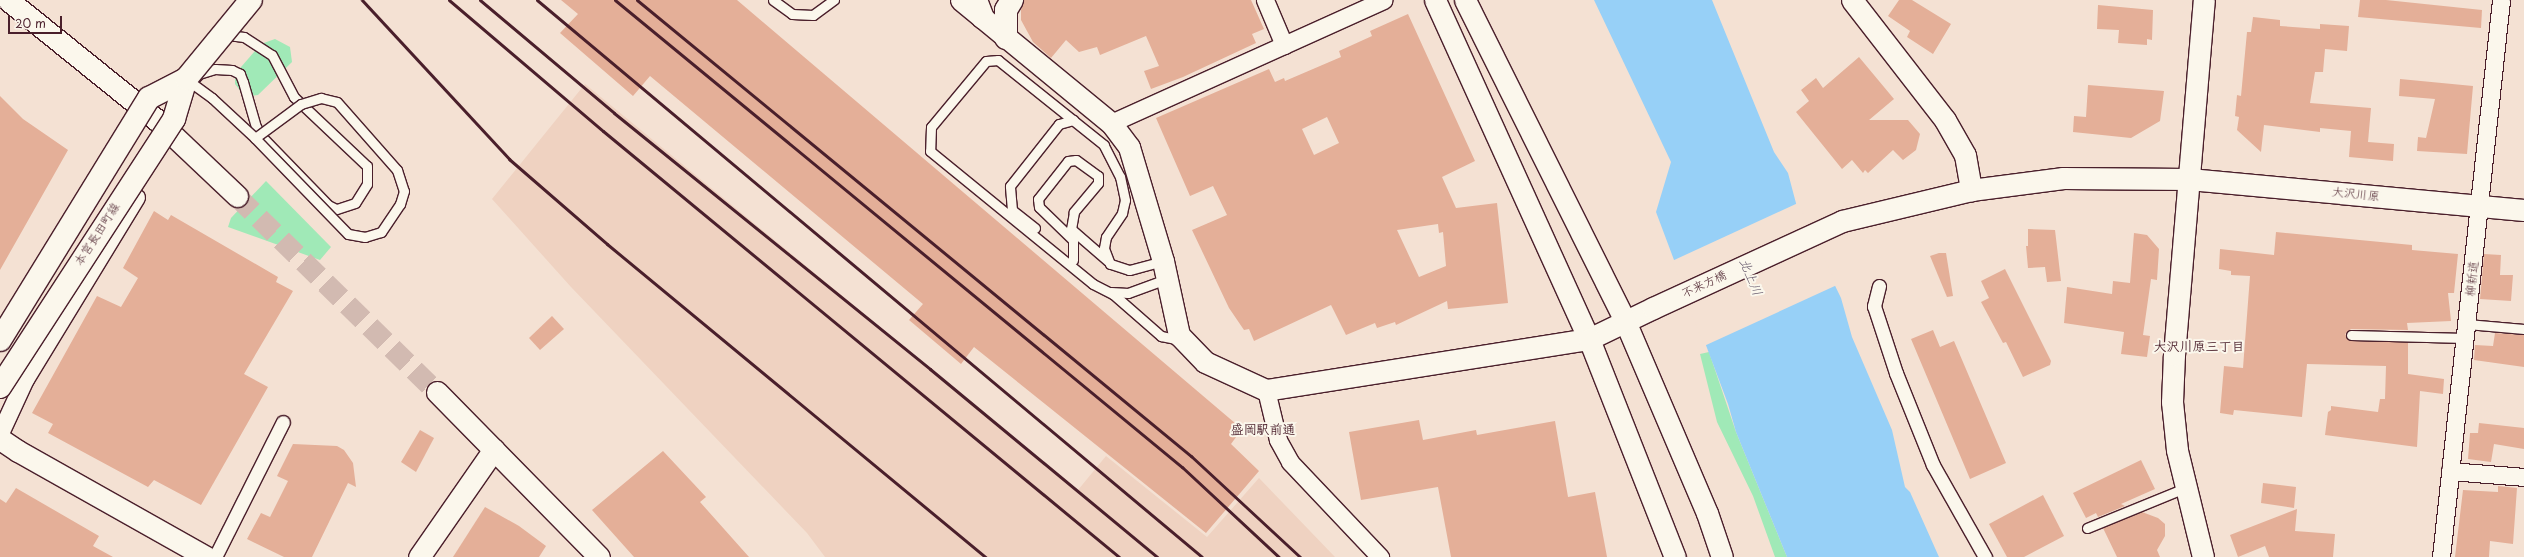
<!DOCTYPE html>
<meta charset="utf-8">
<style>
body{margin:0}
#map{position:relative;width:2524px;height:557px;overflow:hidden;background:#f4e1d3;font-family:"Playpen Sans","Klee One",sans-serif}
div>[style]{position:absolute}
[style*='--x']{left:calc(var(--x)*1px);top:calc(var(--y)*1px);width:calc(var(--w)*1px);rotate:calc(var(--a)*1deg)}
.built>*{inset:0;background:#efd2c1}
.green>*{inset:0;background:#a0e9b7}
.water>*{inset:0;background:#97d0f7}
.pier>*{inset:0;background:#f4e1d3}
.building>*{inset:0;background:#e4af98}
.tertiary-tunnel>*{height:21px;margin-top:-10.5px;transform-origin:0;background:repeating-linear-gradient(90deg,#d2bab1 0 21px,transparent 0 31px)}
.roads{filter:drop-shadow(1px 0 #4a1f2b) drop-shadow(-1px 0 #4a1f2b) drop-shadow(0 1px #4a1f2b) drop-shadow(0 -1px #4a1f2b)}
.service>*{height:9px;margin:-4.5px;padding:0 4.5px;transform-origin:4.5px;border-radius:4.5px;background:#fbf7ec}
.pedestrian>*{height:13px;margin:-6.5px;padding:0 6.5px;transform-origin:6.5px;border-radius:6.5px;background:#fbf7ec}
.minor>*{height:17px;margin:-8.5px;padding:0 8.5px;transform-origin:8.5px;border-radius:8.5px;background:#fbf7ec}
.tertiary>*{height:21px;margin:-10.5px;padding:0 10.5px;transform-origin:10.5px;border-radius:10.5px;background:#fbf7ec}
.primary>*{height:22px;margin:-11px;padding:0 11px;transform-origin:11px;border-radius:11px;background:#fbf7ec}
.rail>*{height:3px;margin:-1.5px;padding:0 1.5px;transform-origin:1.5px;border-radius:1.5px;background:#4a1f2b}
.bridges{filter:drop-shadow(1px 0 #4a1f2b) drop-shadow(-1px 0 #4a1f2b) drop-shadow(0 1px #4a1f2b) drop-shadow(0 -1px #4a1f2b)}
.service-bridge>*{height:9px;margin:-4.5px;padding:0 4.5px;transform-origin:4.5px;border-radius:4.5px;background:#fbf7ec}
.secondary-bridge>*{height:22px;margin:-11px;padding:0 11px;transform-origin:11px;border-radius:11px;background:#fbf7ec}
span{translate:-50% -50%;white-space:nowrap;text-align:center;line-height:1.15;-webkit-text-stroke:4px #fbf7ec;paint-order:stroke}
.street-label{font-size:12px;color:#4a1f2b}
.water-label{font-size:13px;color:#615468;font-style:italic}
.neighbourhood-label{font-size:13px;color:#4a1f2b;font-weight:700}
.scale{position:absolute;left:8px;top:16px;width:54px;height:18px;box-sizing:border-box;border:2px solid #4a1f2b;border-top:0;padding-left:5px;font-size:12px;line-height:14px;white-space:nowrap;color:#4a1f2b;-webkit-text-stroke:3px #fbf7ec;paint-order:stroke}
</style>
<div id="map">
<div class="built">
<i style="clip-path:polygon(585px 84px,1078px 490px,1106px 456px,1207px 537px,1259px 478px,1335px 557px,825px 557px,807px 533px,571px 287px,492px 199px)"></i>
</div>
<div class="green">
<i style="clip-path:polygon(275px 39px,290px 47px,292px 62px,258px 95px,245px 97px,235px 84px,235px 74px,261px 44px)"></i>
<i style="clip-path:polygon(266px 181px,331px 247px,320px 260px,228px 227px,231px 218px)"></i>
<i style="clip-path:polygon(1709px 352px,1736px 432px,1787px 557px,1775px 557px,1753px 496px,1717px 422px,1700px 354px)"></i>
</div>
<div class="water">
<i style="clip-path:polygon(1594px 0,1712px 0,1774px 152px,1788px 173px,1797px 207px,1841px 298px,1852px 337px,1892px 430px,1905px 487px,1910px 492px,1939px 557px,1787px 557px,1736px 432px,1728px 404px,1656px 212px,1671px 162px)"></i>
</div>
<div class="pier">
<i style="clip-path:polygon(1798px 203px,1837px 285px,1704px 346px,1672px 261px)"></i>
</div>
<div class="building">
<i style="clip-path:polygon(561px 0,737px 0,1242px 429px,1231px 444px,1259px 471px,1206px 533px,974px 347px,961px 364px,909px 320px,923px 304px,650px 76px,633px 96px,560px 33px,578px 14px)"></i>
<i style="clip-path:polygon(1024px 0,1251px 0,1264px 29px,1252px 34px,1256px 43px,1183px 77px,1151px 89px,1144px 71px,1159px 66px,1146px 36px,1100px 55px,1097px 47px,1079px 52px,1066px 40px,1051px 58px,1033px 42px,1021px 20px,1021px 10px)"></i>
<i style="clip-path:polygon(1899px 0,1912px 0,1951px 24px,1933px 54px,1907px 37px,1910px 31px,1888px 16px)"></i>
<i style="clip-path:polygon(2360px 0,2386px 0,2482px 10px,2481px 28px,2358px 17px)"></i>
<i style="clip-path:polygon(2098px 5px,2153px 10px,2152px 40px,2147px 39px,2147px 45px,2118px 43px,2119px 30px,2097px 29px)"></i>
<i style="clip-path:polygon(evenodd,1408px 14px,1475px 161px,1442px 177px,1456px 208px,1497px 203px,1508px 303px,1448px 309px,1447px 301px,1396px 325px,1395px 322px,1377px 328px,1375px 323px,1346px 335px,1331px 305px,1254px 341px,1249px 329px,1244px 330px,1229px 308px,1192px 230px,1227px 215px,1213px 186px,1190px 196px,1156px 118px,1269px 69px,1275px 82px,1284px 78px,1285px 81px,1341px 57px,1339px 51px,1372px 36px,1370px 31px,1408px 14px,1327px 117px,1339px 143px,1314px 155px,1302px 129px,1327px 117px,1408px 14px,1438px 224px,1439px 233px,1443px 232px,1446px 266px,1419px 277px,1397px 230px,1438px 224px)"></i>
<i style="clip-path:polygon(2253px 17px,2280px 20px,2280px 26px,2320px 29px,2320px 24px,2349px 26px,2347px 51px,2325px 49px,2323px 72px,2315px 72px,2310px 103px,2371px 108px,2368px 142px,2394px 144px,2393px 161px,2349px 157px,2351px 131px,2320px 128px,2320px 132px,2264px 125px,2261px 152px,2237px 130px,2239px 117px,2235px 116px,2237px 95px,2241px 96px,2247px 32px,2251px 32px)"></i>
<i style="clip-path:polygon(1859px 57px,1894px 99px,1869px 120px,1908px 120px,1920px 134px,1916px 150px,1903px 160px,1893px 150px,1868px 173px,1865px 170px,1863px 173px,1852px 160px,1842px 169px,1796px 112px,1809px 101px,1801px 90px,1816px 78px,1823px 88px)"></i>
<i style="clip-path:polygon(2400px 79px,2473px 86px,2467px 154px,2417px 151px,2418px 137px,2426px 138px,2435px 99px,2399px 96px)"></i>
<i style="clip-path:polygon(2088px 85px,2164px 91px,2160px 121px,2131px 138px,2073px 132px,2074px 116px,2086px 117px)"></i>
<i style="clip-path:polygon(0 96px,23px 119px,68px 150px,0 270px)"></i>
<i style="clip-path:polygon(154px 211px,168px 220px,171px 215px,278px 277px,276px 282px,293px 291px,244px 374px,268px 387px,201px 505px,154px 480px,148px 487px,48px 433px,53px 424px,32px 413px,97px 296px,121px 307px,138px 278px,123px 268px)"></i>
<i style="clip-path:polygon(2028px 229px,2055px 230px,2061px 281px,2047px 282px,2045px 267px,2028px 268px,2026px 246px,2028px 246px)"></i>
<i style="clip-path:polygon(2276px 232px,2412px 245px,2412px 250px,2458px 254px,2454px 293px,2448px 293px,2451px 321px,2407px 323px,2408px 330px,2351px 329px,2345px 334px,2351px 341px,2408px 342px,2408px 374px,2444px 379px,2443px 394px,2420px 391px,2417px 447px,2325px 435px,2328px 412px,2331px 410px,2331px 406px,2378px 412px,2380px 399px,2385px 399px,2386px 366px,2307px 364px,2302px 417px,2234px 410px,2233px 415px,2220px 413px,2224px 366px,2243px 368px,2250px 276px,2231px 275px,2231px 271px,2219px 269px,2220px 249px,2274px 255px)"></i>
<i style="clip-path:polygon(2134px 233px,2147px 235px,2159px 249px,2157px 280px,2151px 279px,2143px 335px,2150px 336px,2147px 357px,2121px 354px,2124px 332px,2064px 323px,2067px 287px,2112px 294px,2113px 281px,2130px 283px)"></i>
<i style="clip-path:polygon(1939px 253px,1946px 253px,1953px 296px,1947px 297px,1930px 256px)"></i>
<i style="clip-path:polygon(2484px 254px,2501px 255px,2500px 275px,2513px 275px,2511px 301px,2480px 299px)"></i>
<i style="clip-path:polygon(2005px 269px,2051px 361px,2050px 365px,2023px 377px,2006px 342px,2003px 343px,1981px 302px,1989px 298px,1981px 281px)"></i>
<i style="clip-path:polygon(552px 316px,564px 329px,540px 350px,529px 338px)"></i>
<i style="clip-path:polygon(1933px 330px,1940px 347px,1954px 341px,2006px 463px,1970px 479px,1911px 339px)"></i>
<i style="clip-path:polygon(2495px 333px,2524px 335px,2524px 367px,2474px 360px,2475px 345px,2493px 346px)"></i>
<i style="clip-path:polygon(1419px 420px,1423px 440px,1476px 430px,1477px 435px,1555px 421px,1568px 497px,1595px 492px,1607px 557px,1451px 557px,1438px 487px,1361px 500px,1349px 432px)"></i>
<i style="clip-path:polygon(2479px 423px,2524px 428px,2524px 449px,2494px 444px,2491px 462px,2468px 459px,2470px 433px,2478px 433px)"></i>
<i style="clip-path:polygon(420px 430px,434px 438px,416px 472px,401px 462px)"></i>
<i style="clip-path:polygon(293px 444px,337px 446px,344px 450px,353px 463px,356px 487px,348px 483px,312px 557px,284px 557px,247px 539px,261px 513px,270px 517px,288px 481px,277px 476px)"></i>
<i style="clip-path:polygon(663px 451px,706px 497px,700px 502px,749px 557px,634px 557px,592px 510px)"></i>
<i style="clip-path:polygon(2141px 460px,2155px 489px,2121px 504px,2125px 506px,2098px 517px,2096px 513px,2086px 518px,2073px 493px)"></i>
<i style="clip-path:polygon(2263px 483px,2296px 487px,2294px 508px,2261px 503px)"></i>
<i style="clip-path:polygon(2498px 486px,2517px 488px,2513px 544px,2490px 541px,2489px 557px,2455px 557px,2463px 490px,2498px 492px)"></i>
<i style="clip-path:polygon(16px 488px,99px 536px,93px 546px,113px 557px,0 557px,0 499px,6px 503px)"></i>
<i style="clip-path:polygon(2043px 495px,2064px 536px,2024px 557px,2007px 557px,1989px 524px)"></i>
<i style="clip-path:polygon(485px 507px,519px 526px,546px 546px,539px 557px,453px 557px)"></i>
<i style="clip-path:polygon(2297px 509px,2295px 531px,2335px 534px,2333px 557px,2269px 557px,2265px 546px,2238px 557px,2230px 535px)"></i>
<i style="clip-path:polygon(2142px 512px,2158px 518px,2165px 524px,2165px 536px,2157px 550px,2160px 557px,2117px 557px,2103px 528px)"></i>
</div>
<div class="tertiary-tunnel">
<i style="--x:237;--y:196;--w:280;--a:44.4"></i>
</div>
<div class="roads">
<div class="service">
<i style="--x:773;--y:0;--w:24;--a:36"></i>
<i style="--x:792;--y:14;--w:21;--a:3"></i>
<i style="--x:813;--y:15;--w:26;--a:-36"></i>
<i style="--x:220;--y:34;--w:24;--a:7"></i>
<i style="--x:244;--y:37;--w:33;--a:33"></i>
<i style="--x:272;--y:55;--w:47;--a:62.4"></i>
<i style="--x:294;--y:97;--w:100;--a:43.4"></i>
<i style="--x:367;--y:166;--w:18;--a:90"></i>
<i style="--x:367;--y:184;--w:22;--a:122"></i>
<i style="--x:355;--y:203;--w:20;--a:162"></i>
<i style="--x:336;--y:209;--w:9;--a:-153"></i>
<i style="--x:328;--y:205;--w:93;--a:-134.1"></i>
<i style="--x:263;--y:138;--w:13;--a:-122"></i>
<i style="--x:256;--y:127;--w:47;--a:-106.1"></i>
<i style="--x:243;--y:82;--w:9;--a:-111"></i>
<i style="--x:240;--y:74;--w:9;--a:-153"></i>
<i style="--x:232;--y:70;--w:17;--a:-177"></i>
<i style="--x:215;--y:69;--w:17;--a:163"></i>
<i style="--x:199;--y:74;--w:40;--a:134"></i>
<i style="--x:171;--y:103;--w:28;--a:-69"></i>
<i style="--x:181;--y:77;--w:45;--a:-51.3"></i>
<i style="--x:209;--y:42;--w:14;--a:-36"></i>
<i style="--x:1035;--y:228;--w:29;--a:-142"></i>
<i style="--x:1012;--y:210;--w:24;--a:-95"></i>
<i style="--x:1010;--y:186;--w:79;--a:-51.7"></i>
<i style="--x:1059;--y:124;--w:15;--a:-16"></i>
<i style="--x:1073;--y:260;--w:20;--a:-90"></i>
<i style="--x:1073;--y:240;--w:47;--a:-135.9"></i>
<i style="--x:1039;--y:207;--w:8;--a:-97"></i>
<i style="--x:1038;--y:199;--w:48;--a:-51.7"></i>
<i style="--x:1068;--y:161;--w:8;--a:-7"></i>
<i style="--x:1076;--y:160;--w:27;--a:36"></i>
<i style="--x:1098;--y:176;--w:7;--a:90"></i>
<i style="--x:1098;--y:183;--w:38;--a:130"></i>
<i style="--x:1074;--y:212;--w:17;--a:100"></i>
<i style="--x:1071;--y:229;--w:49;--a:40.9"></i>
<i style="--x:1163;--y:261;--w:35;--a:165"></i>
<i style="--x:1129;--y:270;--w:20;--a:-162"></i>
<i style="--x:1110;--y:264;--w:17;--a:-111"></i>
<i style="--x:1104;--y:248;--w:11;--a:-80"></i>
<i style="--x:1106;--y:237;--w:29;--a:-56"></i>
<i style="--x:1122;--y:213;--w:13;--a:-77"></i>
<i style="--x:1125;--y:200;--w:24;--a:-102"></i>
<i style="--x:1120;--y:177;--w:36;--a:-117"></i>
<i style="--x:1104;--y:145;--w:136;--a:-141.3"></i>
<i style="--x:998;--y:60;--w:12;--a:175"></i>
<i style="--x:986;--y:61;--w:86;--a:129.8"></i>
<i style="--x:931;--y:127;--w:24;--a:92"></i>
<i style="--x:930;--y:151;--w:210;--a:39.2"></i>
<i style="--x:1093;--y:284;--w:22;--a:27"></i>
<i style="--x:1113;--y:294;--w:64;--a:41.2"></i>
<i style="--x:1161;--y:336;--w:19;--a:12"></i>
<i style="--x:1111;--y:292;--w:17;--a:3"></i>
<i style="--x:1128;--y:293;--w:40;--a:-20.2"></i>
<i style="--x:2467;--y:324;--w:57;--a:5"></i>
<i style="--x:2351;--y:335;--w:114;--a:1.5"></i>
<i style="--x:2087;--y:528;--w:106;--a:-22.2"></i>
</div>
<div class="pedestrian">
<i style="--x:1879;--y:286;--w:21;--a:104"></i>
<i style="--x:1874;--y:306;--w:71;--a:71.8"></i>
<i style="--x:1896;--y:373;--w:99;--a:68.1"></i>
<i style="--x:1933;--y:465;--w:106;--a:60.5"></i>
<i style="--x:215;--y:557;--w:151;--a:-63.3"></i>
</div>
<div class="minor">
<i style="--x:1265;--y:0;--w:49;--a:67.1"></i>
<i style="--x:1111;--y:123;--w:299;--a:-24.3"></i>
<i style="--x:1266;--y:390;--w:51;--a:76.5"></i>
<i style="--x:1278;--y:440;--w:25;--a:61"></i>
<i style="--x:1290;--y:462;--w:131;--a:46.5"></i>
<i style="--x:0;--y:433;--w:60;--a:-65.2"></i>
<i style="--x:25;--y:379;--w:213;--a:-58.6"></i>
<i style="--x:2450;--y:471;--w:74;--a:4.6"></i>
<i style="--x:2441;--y:557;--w:560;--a:-83.85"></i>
</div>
<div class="tertiary">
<i style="--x:8;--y:0;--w:193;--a:38.9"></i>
<i style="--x:158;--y:121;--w:109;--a:43.5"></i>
<i style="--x:961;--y:0;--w:194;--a:39.4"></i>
<i style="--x:1111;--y:123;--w:30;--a:53"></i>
<i style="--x:1129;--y:147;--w:119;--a:73.4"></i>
<i style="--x:1163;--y:261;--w:76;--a:77.8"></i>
<i style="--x:1179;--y:335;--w:37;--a:46"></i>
<i style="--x:1205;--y:362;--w:67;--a:24.7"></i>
<i style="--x:1266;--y:390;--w:327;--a:-9"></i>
<i style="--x:1589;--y:339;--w:71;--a:-25.8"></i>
<i style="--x:1653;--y:308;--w:208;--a:-24.7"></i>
<i style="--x:1842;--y:221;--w:133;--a:-13.5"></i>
<i style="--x:1971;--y:190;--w:93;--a:-7.4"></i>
<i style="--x:2063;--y:178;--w:126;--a:0.5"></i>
<i style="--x:2189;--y:179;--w:336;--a:5.3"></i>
<i style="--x:1435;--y:0;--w:372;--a:65.6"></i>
<i style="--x:1589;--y:339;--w:234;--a:68.5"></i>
<i style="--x:1465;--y:0;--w:359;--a:63.5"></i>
<i style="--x:1625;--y:321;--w:209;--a:66.9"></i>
<i style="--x:1707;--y:513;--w:46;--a:71.2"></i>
<i style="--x:1852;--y:0;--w:152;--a:52.2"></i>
<i style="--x:1945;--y:120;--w:40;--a:60.3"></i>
<i style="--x:1965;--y:155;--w:36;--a:80"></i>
<i style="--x:437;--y:392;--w:231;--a:45.5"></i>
<i style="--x:0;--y:439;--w:22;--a:34"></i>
<i style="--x:18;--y:451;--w:216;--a:29.4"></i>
<i style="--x:419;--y:557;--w:131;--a:-55.2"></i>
<i style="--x:2203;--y:557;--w:110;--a:-103.7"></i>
<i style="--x:2177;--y:450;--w:48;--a:-95.9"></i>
<i style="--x:2172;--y:402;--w:47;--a:-87.6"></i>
<i style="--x:2174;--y:355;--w:356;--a:-85.2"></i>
</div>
<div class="primary">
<i style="--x:976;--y:0;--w:19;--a:69"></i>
<i style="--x:1006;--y:38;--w:28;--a:-90"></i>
<i style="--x:1006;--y:10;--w:12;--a:-59"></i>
</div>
</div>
<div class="rail">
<i style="--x:362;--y:0;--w:217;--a:47.2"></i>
<i style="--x:509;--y:159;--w:130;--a:40.9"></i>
<i style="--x:607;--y:244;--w:492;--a:39.6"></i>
<i style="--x:449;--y:0;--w:202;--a:40.4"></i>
<i style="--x:603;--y:131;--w:669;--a:39.54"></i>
<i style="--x:480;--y:0;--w:175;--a:40.1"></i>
<i style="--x:614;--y:113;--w:407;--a:39"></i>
<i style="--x:930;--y:369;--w:295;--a:39.6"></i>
<i style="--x:537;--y:0;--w:867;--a:39.95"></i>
<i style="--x:615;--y:0;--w:735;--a:39.48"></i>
<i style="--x:1182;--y:467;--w:132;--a:42.9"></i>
<i style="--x:637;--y:0;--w:718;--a:39.46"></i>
<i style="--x:1191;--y:456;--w:149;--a:42.8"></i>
</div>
<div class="bridges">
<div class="service-bridge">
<i style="--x:186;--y:79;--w:32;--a:36"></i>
<i style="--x:212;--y:98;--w:59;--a:42.9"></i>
<i style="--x:255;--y:138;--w:57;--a:-36.5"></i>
<i style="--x:301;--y:104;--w:21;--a:-17"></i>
<i style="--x:321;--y:98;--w:16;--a:14"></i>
<i style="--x:337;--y:102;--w:91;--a:48.6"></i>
<i style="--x:397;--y:170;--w:22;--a:72"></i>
<i style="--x:404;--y:191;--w:14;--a:107"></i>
<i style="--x:400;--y:204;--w:34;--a:124"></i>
<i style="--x:381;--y:232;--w:17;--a:163"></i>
<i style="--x:365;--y:237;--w:17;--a:-170"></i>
<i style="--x:348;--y:234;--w:134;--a:-134.1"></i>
</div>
<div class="secondary-bridge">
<i style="--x:0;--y:340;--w:284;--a:-58.4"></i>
<i style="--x:149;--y:98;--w:42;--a:-27.2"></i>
<i style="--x:0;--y:387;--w:320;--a:-57"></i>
<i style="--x:174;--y:119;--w:42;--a:-73.3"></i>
<i style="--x:186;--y:79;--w:102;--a:-50.6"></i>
</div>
</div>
<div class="street-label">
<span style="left:2356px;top:194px;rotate:6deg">大沢川原</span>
<span style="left:97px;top:234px;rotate:-57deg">本宮長田町線</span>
<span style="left:2472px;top:279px;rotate:-84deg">柳新道</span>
<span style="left:1704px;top:284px;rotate:-25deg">不来方橋</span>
</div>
<div class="water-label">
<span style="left:1751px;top:277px;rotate:67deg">北上川</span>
</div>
<div class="neighbourhood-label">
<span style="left:2199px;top:346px">大沢川原三丁目</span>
<span style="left:1263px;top:429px">盛岡駅前通</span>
</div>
<div class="scale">20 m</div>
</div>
